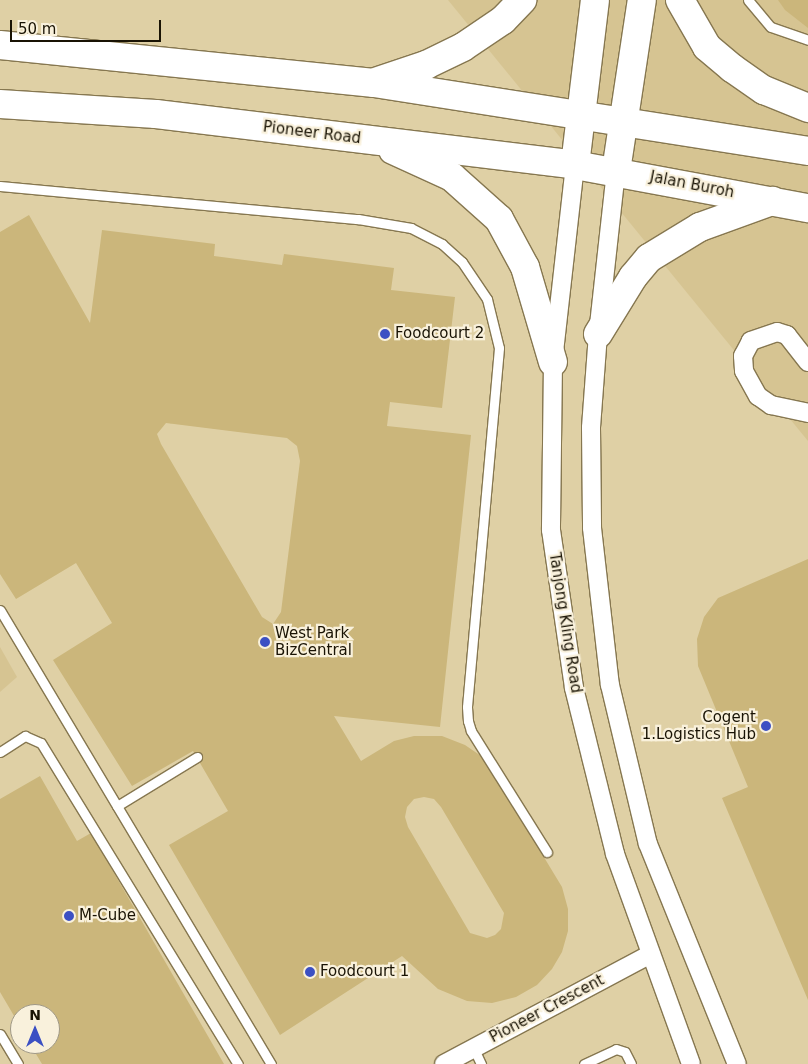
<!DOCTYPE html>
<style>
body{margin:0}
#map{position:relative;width:808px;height:1064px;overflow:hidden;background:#dfd0a5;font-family:"DejaVu Sans",sans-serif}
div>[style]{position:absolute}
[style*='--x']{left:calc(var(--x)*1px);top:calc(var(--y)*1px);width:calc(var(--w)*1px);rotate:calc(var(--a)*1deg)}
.built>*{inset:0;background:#d6c492}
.building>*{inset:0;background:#cbb67b}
.roads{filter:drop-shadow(1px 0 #867750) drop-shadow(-1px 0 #867750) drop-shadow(0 1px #867750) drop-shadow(0 -1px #867750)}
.lane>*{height:9px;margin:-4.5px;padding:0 4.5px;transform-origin:4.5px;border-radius:4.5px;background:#fff}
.street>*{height:18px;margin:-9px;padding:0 9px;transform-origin:9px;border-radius:9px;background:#fff}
.primary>*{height:28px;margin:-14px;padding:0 14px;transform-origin:14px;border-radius:14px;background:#fff}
.dots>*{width:14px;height:14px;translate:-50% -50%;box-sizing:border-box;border:2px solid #f9f1dc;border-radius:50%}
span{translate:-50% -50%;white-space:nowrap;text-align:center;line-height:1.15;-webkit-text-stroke:4.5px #f9f1dc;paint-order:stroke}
.street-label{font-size:15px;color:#191304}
.poi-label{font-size:15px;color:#191304}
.left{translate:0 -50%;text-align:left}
.right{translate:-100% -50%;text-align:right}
.north{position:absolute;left:10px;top:1004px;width:50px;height:50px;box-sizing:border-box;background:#f9f1dc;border:1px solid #9f9886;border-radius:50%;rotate:0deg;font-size:14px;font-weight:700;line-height:20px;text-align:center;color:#191304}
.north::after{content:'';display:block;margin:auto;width:18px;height:22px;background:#3c50c3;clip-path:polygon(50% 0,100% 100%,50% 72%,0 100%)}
.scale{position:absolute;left:10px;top:20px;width:151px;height:22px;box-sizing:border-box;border:2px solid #191304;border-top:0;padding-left:6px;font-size:15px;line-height:18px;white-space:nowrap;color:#191304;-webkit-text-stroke:4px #f9f1dc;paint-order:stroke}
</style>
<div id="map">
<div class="built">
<i style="clip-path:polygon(448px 0,808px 0,808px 441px)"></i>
<i style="clip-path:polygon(0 647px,17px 677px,0 692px)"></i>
</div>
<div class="building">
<i style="clip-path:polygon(778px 0,808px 0,808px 28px,785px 10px)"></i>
<i style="clip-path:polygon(evenodd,29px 215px,90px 323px,102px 230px,215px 244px,214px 256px,282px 265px,284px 254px,394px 268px,391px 290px,455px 297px,442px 408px,390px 402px,387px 426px,471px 435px,440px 727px,334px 716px,361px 761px,394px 741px,414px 736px,442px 736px,465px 745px,484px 758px,562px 887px,568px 909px,568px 931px,562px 952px,552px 969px,537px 985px,516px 997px,492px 1003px,467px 1001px,438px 989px,402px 956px,280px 1035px,169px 845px,228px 811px,193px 751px,132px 786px,53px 660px,112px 623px,76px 563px,16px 599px,0 574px,0 232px,29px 215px,166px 423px,287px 438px,297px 446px,300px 461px,281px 612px,273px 624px,262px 617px,161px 444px,157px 434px,166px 423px,29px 215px,424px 797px,434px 799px,441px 807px,504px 913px,501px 929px,495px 935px,487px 938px,470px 933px,408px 827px,405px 817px,407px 807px,414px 799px,424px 797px)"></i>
<i style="clip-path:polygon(808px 559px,808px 1000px,722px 798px,748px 787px,698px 666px,697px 639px,704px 617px,718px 598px)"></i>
<i style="clip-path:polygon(40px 776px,77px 841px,91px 833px,224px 1064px,42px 1064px,30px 1044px,50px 1044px,50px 1014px,20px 1014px,20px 1026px,0 992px,0 799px)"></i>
</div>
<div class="roads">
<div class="lane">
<i style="--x:748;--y:0;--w:35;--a:50"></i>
<i style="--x:771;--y:27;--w:39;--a:19"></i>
<i style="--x:0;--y:186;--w:360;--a:5.3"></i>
<i style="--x:358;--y:219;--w:54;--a:9.6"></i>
<i style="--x:411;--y:228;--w:35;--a:27"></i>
<i style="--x:442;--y:244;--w:27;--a:42"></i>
<i style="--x:462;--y:262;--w:45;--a:56"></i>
<i style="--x:487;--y:299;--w:50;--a:76.2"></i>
<i style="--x:499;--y:348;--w:360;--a:95.1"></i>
<i style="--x:467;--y:707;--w:14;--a:86"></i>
<i style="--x:468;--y:721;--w:10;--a:73"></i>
<i style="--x:471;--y:731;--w:143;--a:57.9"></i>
<i style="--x:0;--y:610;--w:529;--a:59.17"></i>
<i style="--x:0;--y:752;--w:30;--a:-33"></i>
<i style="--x:25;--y:736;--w:17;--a:24"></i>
<i style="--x:41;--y:743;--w:377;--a:58.5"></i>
<i style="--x:117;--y:806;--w:94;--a:-31.5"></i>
<i style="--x:0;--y:1034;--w:35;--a:59"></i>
<i style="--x:474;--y:1049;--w:17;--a:65"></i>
<i style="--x:584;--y:1064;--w:35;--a:-25"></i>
<i style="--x:616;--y:1049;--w:9;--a:18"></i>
<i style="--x:625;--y:1052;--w:13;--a:63"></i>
</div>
<div class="street">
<i style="--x:575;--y:165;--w:198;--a:96.4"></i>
<i style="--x:553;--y:362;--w:168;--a:90.7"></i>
<i style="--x:551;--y:530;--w:160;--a:81.7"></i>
<i style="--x:574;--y:688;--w:171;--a:76.1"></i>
<i style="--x:615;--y:854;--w:223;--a:70.1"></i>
<i style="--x:616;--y:171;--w:164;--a:96.3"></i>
<i style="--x:598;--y:334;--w:94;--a:94.3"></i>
<i style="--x:591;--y:428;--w:100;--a:89.4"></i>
<i style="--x:592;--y:528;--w:158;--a:83.5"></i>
<i style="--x:610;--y:685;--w:163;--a:76.6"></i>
<i style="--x:648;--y:844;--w:237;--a:68"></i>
<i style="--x:808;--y:362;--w:34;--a:-128"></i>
<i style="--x:787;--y:335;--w:10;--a:-163"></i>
<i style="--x:777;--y:332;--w:28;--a:161"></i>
<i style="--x:751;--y:341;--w:17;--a:118"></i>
<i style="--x:743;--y:356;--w:15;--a:86"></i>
<i style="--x:744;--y:371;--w:29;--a:61"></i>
<i style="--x:758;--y:396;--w:16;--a:35"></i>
<i style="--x:771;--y:405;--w:38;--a:12"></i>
<i style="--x:444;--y:1064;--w:234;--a:-28"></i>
</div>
<div class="primary">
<i style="--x:680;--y:0;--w:54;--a:60.1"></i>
<i style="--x:707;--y:47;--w:33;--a:40"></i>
<i style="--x:732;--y:68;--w:39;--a:35"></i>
<i style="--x:764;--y:90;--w:48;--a:22.2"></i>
<i style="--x:0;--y:45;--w:376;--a:5.8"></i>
<i style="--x:374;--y:83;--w:439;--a:8.9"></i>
<i style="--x:378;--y:81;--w:51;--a:-18.4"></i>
<i style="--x:426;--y:65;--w:41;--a:-25.9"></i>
<i style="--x:463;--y:47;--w:48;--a:-34"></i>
<i style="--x:503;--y:20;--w:28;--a:-46"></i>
<i style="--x:0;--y:104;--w:156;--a:3.7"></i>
<i style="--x:156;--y:114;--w:422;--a:6.9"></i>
<i style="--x:575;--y:165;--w:237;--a:10.5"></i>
<i style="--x:393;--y:150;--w:65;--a:24.6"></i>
<i style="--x:452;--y:177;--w:63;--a:41.8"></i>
<i style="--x:499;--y:219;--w:55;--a:61.6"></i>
<i style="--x:525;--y:267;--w:99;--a:73.6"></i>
<i style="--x:575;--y:165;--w:166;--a:-83.1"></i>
<i style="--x:616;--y:171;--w:173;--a:-81.4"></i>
<i style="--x:598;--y:334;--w:67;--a:-58.4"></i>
<i style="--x:633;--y:277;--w:25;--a:-50"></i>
<i style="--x:649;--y:258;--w:60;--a:-31.3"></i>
<i style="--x:700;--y:227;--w:77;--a:-19.9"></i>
</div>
</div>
<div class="dots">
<i style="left:385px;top:334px;background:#3c50c3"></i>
<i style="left:265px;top:642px;background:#3c50c3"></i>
<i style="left:766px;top:726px;background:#3c50c3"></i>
<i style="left:69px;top:916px;background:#3c50c3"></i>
<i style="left:310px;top:972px;background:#3c50c3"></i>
</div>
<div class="street-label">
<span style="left:312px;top:133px;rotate:7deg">Pioneer Road</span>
<span style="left:692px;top:185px;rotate:11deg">Jalan Buroh</span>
<span style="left:565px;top:623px;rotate:81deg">Tanjong Kling Road</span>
<span style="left:547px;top:1009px;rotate:-28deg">Pioneer Crescent</span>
</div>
<div class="poi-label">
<span class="left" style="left:395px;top:334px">Foodcourt 2</span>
<span class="left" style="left:275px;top:642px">West Park<br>BizCentral</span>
<span class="right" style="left:756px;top:726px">Cogent<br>1.Logistics Hub</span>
<span class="left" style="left:79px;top:916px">M-Cube</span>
<span class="left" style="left:320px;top:972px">Foodcourt 1</span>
</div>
<div class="north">N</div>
<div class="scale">50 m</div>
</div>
